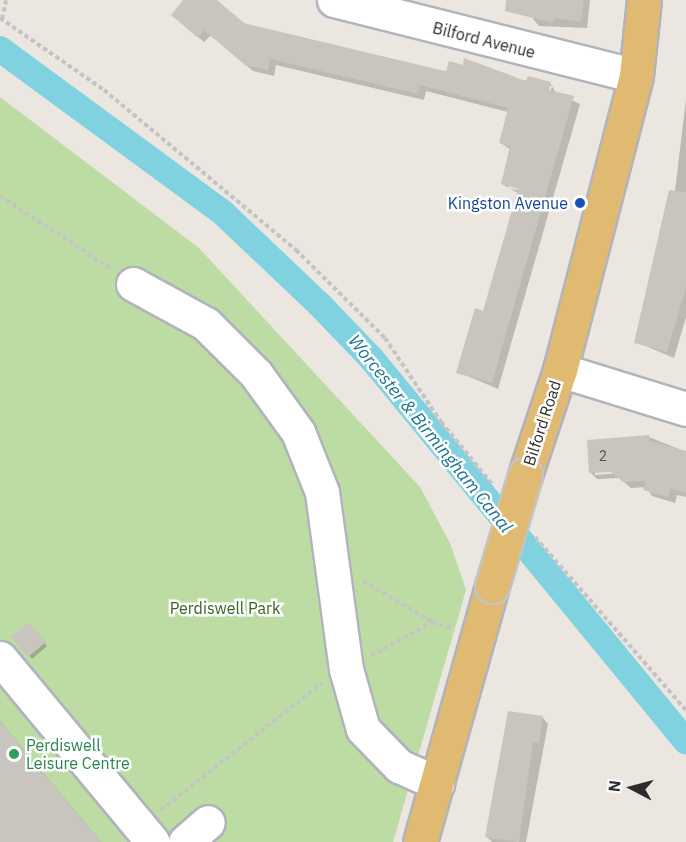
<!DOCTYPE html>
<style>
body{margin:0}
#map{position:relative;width:686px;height:842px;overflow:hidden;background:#ece6e0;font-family:"IBM Plex Sans",sans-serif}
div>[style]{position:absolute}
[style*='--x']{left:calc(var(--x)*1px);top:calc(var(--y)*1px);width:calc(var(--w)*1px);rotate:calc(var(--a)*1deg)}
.green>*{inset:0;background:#bddca4}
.shadow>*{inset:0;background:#0003}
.canal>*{height:26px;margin:-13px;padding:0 13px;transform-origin:13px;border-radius:13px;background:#80d2e1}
.building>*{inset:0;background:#c8c4be}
.path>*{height:4px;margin-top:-2px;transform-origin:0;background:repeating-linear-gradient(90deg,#c4c4c4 0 4.5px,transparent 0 7.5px)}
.roads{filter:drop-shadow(2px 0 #b1b4bb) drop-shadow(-2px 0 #b1b4bb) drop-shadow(0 2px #b1b4bb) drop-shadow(0 -2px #b1b4bb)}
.minor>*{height:33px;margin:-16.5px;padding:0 16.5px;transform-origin:16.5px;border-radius:16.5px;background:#fff}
.major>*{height:33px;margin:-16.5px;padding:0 16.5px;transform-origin:16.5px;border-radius:16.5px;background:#e1ba71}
.bridges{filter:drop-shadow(2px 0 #c4c4c4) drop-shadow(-2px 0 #c4c4c4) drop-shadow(0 2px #c4c4c4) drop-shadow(0 -2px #c4c4c4)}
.major-bridge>*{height:33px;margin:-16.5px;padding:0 16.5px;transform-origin:16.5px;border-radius:16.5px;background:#e1ba71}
.dots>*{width:16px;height:16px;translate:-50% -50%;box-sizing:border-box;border:3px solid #fff;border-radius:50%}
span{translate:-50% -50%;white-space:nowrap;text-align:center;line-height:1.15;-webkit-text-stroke:5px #fff;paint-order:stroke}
.number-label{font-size:14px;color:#535250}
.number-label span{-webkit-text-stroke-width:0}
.street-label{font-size:16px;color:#2c2c2c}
.transit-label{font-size:16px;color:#164399}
.right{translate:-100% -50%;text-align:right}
.park-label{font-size:16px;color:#376224}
.leisure-label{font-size:16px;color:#27864d}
.left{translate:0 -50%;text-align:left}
.water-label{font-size:18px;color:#1e748f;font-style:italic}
.north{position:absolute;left:602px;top:758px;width:60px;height:60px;-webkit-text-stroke:4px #fff;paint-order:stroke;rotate:276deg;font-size:16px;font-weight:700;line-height:24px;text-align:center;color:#2c2c2c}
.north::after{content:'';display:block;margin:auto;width:21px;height:27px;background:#2c2c2c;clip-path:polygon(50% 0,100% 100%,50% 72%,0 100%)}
</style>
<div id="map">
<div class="green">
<i style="clip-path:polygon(0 97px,199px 248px,420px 487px,450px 543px,466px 590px,393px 842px,0 842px)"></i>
</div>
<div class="shadow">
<i style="clip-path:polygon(evenodd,185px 0,215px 0,244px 25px,447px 73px,550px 83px,556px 93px,580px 104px,498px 389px,458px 372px,484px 312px,518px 193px,502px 184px,511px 150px,501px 143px,508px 112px,426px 91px,424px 100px,276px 65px,274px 76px,253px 71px,211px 35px,204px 42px,179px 21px,185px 0,549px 86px,552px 86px,549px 97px,549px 86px,185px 0,508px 185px,525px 189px,525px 192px,508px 188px,508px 185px)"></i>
<i style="clip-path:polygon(535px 0,590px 0,587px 28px,539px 26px,533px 19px)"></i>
<i style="clip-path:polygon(686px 99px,686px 317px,674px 358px,636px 342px,675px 191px)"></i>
<i style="clip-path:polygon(evenodd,649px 437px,686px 452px,686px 497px,677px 495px,675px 503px,652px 496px,646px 487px,631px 488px,619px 478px,597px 479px,591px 473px,649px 437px,619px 470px,619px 473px,595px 475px,595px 472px,619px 470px)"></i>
<i style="clip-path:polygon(28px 624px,47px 646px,32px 659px,13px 637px)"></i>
<i style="clip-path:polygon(542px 717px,548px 724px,526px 842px,492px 842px,487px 837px)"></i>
<i style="clip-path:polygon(0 721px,101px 842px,0 842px)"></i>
</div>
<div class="canal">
<i style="--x:0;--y:49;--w:277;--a:36.3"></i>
<i style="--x:223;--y:213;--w:132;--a:43.5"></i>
<i style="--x:319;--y:304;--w:75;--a:46.1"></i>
<i style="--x:371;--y:358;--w:496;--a:50.6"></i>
</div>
<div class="building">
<i style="clip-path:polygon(183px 0,217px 0,244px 23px,436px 69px,446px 71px,449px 61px,463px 65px,464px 58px,526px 81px,528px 76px,551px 82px,549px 90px,574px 96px,492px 383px,456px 373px,475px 308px,483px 311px,518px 189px,501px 184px,510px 146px,499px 143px,508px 108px,420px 85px,418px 94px,270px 59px,268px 70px,245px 65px,204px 30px,197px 37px,171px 15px)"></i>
<i style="clip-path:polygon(506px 0,584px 0,581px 22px,554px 18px,553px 23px,505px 11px)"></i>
<i style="clip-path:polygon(669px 190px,686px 192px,686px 287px,667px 352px,634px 343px)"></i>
<i style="clip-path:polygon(649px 435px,650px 441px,686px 451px,686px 493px,671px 489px,668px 497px,643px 490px,646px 481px,623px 482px,611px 472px,589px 473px,587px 440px)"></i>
<i style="clip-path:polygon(28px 622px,46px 642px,28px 657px,11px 637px)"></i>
<i style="clip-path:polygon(508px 711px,543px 716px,539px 743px,533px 742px,519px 842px,485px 837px)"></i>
<i style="clip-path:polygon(0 721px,55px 787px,101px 842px,0 842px)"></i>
</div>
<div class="path">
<i style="--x:0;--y:18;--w:126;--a:34.7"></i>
<i style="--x:104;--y:90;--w:250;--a:39.8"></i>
<i style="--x:296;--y:250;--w:125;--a:44.7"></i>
<i style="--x:385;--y:338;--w:101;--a:56.3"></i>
<i style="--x:441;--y:422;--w:80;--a:50.6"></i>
<i style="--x:2;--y:19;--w:19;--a:-78"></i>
<i style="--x:0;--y:196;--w:131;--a:33.2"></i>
<i style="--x:535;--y:537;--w:230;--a:48.9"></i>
<i style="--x:363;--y:581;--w:79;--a:30.5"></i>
<i style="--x:371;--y:656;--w:70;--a:-29.1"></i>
<i style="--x:432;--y:622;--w:22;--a:16"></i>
<i style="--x:161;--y:810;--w:205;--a:-38.3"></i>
</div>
<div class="roads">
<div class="minor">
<i style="--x:334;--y:0;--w:311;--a:14.1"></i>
<i style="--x:133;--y:284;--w:83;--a:28.7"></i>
<i style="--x:206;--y:324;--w:71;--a:45"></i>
<i style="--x:256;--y:374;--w:72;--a:54.1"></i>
<i style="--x:298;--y:432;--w:65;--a:68.2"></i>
<i style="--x:322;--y:492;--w:179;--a:82.3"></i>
<i style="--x:346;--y:669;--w:62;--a:74.2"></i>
<i style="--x:363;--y:729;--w:52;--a:45.8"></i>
<i style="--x:399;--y:766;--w:42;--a:24.1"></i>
<i style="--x:560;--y:370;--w:132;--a:17.2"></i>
<i style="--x:0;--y:658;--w:239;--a:50.3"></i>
<i style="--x:185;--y:842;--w:30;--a:-41"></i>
</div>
<div class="major">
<i style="--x:525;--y:475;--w:111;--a:-71.6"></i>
<i style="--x:560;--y:370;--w:304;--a:-75.5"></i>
<i style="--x:636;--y:76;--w:76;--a:-84"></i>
<i style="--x:420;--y:842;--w:266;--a:-74.3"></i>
</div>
</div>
<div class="bridges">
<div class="major-bridge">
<i style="--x:492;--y:586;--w:116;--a:-73.4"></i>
</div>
</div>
<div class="dots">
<i style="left:580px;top:203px;background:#1a4fb4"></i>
<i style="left:14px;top:754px;background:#2e9e5b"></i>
</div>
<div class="number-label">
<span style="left:603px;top:456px">2</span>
</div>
<div class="street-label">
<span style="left:484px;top:40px;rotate:14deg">Bilford Avenue</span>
<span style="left:542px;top:423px;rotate:-72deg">Bilford Road</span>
</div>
<div class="transit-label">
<span class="right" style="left:568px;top:203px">Kingston Avenue</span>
</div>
<div class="park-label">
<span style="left:225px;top:608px">Perdiswell Park</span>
</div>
<div class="leisure-label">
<span class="left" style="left:26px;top:754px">Perdiswell<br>Leisure Centre</span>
</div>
<div class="water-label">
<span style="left:430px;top:434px;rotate:51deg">Worcester &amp; Birmingham Canal</span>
</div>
<div class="north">N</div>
</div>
